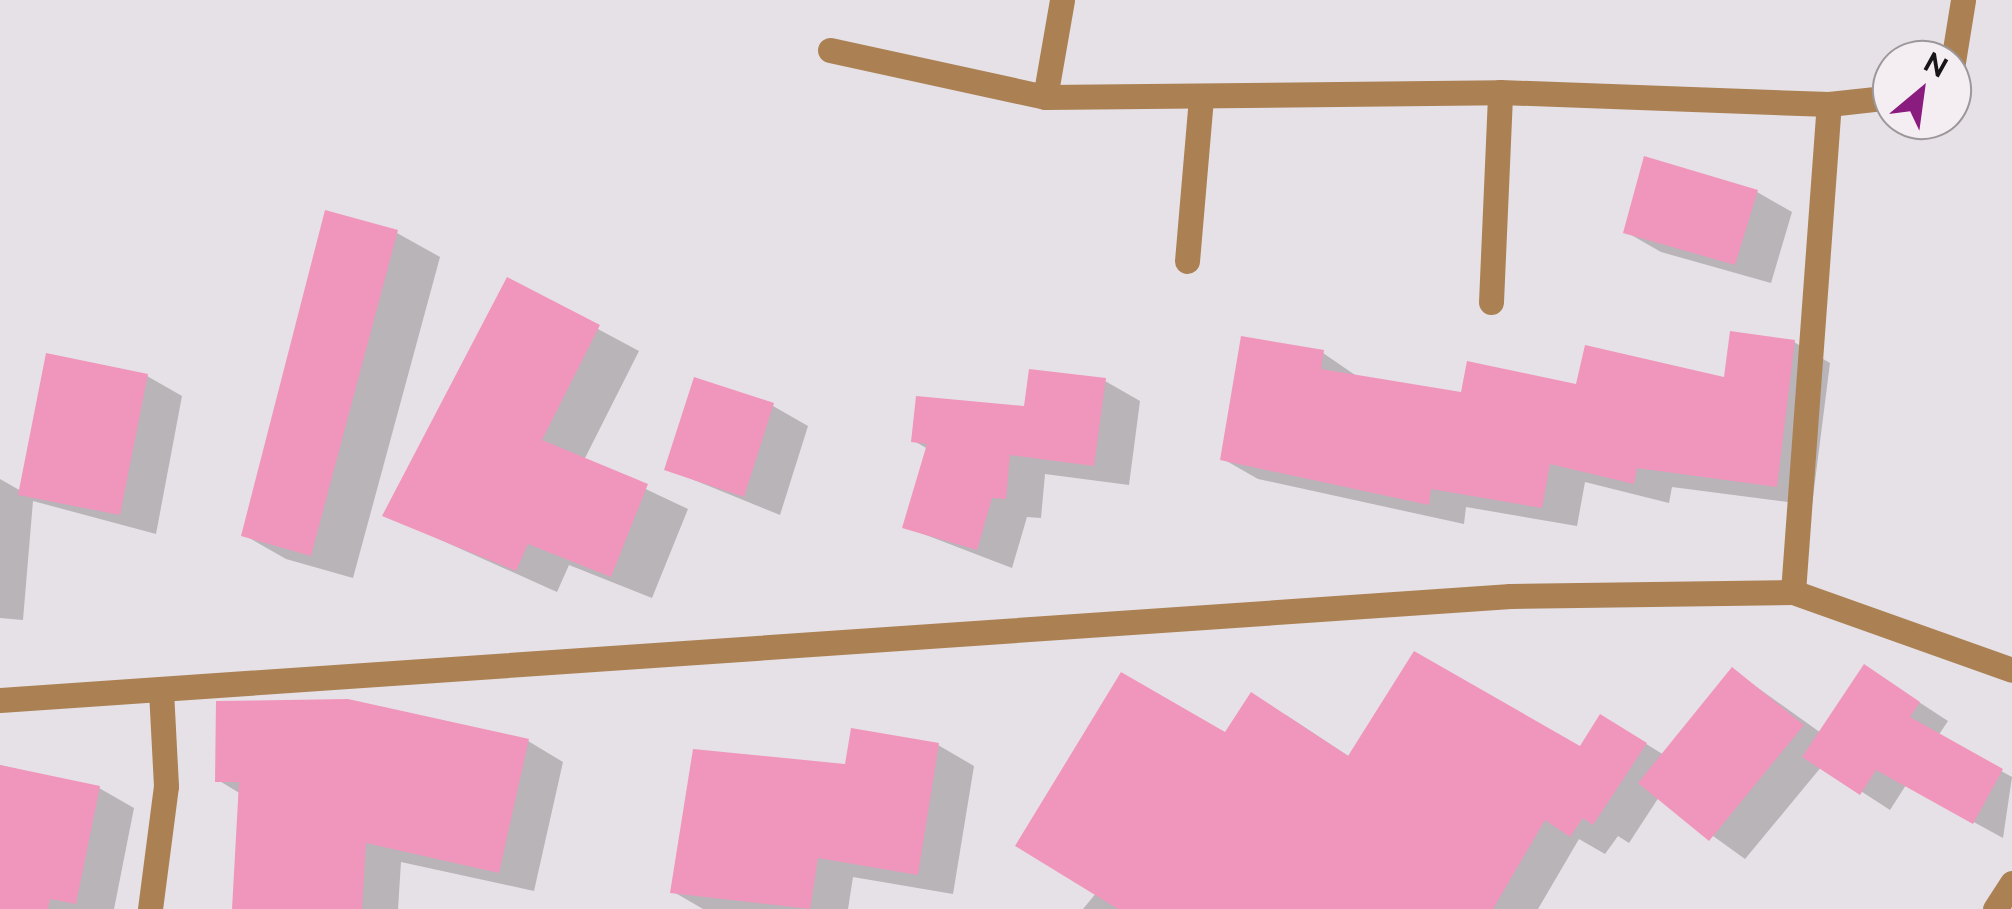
<!DOCTYPE html>
<style>
body{margin:0}
#map{position:relative;width:2012px;height:909px;overflow:hidden;background:#e6e1e6;font-family:Raleway,sans-serif}
div>[style]{position:absolute}
[style*='--x']{left:calc(var(--x)*1px);top:calc(var(--y)*1px);width:calc(var(--w)*1px);rotate:calc(var(--a)*1deg)}
.shadow>*{inset:0;background:#0003}
.building>*{inset:0;background:#f096bd}
.minor>*{height:25px;margin:-12.5px;padding:0 12.5px;transform-origin:12.5px;border-radius:12.5px;background:#ab8154}
span{translate:-50% -50%;white-space:nowrap;text-align:center;line-height:1.15;-webkit-text-stroke:10px #f4eef3;paint-order:stroke}
.north{position:absolute;left:1872px;top:40px;width:100px;height:100px;box-sizing:border-box;background:#f4eef3;border:2px solid #9c979b;border-radius:50%;rotate:29deg;font-size:28px;font-weight:700;line-height:40px;text-align:center;color:#171517}
.north::after{content:'';display:block;margin:auto;width:35px;height:45px;background:#8a1c80;clip-path:polygon(50% 0,100% 100%,50% 72%,0 100%)}
</style>
<div id="map">
<div class="shadow">
<i style="clip-path:polygon(1757px 192px,1792px 212px,1771px 283px,1661px 252px,1626px 232px)"></i>
<i style="clip-path:polygon(326px 213px,397px 233px,440px 257px,353px 578px,286px 559px,244px 535px)"></i>
<i style="clip-path:polygon(508px 281px,639px 351px,584px 460px,688px 509px,652px 598px,569px 565px,557px 592px,385px 515px)"></i>
<i style="clip-path:polygon(1794px 342px,1830px 363px,1812px 505px,1672px 487px,1669px 503px,1585px 482px,1577px 526px,1466px 507px,1464px 524px,1258px 479px,1223px 459px,1323px 353px,1358px 377px,1463px 395px,1726px 380px)"></i>
<i style="clip-path:polygon(147px 376px,182px 396px,156px 534px,33px 501px,23px 620px,0 618px,0 479px,21px 491px)"></i>
<i style="clip-path:polygon(1105px 381px,1140px 401px,1129px 485px,1045px 474px,1041px 518px,1027px 517px,1012px 568px,905px 527px,928px 449px,914px 441px)"></i>
<i style="clip-path:polygon(773px 406px,808px 426px,780px 515px,667px 469px)"></i>
<i style="clip-path:polygon(1865px 667px,1948px 721px,1938px 736px,2012px 777px,2003px 838px,1906px 785px,1890px 810px,1822px 766px,1745px 859px,1659px 797px,1629px 843px,1618px 836px,1605px 854px,1579px 839px,1538px 909px,1083px 909px,1226px 736px,1286px 715px,1350px 757px,1581px 749px,1635px 737px,1664px 755px,1733px 670px,1821px 733px)"></i>
<i style="clip-path:polygon(528px 741px,563px 762px,534px 891px,401px 862px,398px 909px,234px 909px,241px 794px,218px 780px)"></i>
<i style="clip-path:polygon(938px 745px,974px 766px,953px 894px,853px 877px,848px 909px,703px 909px,672px 891px,847px 766px)"></i>
<i style="clip-path:polygon(0 765px,99px 788px,134px 808px,114px 909px,0 909px)"></i>
</div>
<div class="building">
<i style="clip-path:polygon(1644px 156px,1758px 190px,1735px 265px,1623px 233px)"></i>
<i style="clip-path:polygon(325px 210px,398px 230px,311px 556px,241px 536px)"></i>
<i style="clip-path:polygon(507px 277px,600px 325px,542px 440px,648px 484px,611px 577px,528px 544px,516px 571px,382px 516px)"></i>
<i style="clip-path:polygon(1730px 331px,1795px 340px,1777px 487px,1637px 468px,1634px 484px,1550px 464px,1542px 508px,1431px 489px,1429px 505px,1220px 460px,1241px 336px,1324px 350px,1321px 369px,1461px 392px,1467px 361px,1576px 384px,1585px 345px,1724px 377px)"></i>
<i style="clip-path:polygon(46px 353px,148px 374px,120px 515px,18px 495px)"></i>
<i style="clip-path:polygon(1029px 369px,1106px 378px,1094px 466px,1010px 455px,1006px 499px,992px 498px,977px 550px,902px 528px,927px 444px,911px 442px,916px 396px,1024px 406px)"></i>
<i style="clip-path:polygon(694px 377px,774px 403px,744px 497px,664px 470px)"></i>
<i style="clip-path:polygon(1414px 651px,1580px 746px,1600px 714px,1647px 743px,1593px 825px,1583px 818px,1570px 837px,1545px 820px,1493px 909px,1118px 909px,1015px 846px,1121px 672px,1225px 732px,1251px 692px,1348px 756px)"></i>
<i style="clip-path:polygon(1864px 664px,1920px 702px,1910px 717px,2003px 769px,1973px 824px,1876px 770px,1860px 795px,1802px 757px)"></i>
<i style="clip-path:polygon(1732px 667px,1804px 725px,1709px 841px,1638px 783px)"></i>
<i style="clip-path:polygon(348px 699px,529px 739px,499px 873px,366px 843px,362px 909px,232px 909px,239px 782px,215px 782px,216px 701px)"></i>
<i style="clip-path:polygon(851px 728px,939px 743px,918px 875px,818px 858px,810px 909px,670px 893px,693px 749px,845px 764px)"></i>
<i style="clip-path:polygon(0 765px,100px 786px,76px 904px,50px 899px,48px 909px,0 909px)"></i>
</div>
<div class="minor">
<i style="--x:1062;--y:0;--w:98;--a:99.9"></i>
<i style="--x:1045;--y:97;--w:455;--a:-0.6"></i>
<i style="--x:1500;--y:92;--w:329;--a:2.1"></i>
<i style="--x:830;--y:50;--w:220;--a:12.3"></i>
<i style="--x:1952;--y:68;--w:69;--a:-80.8"></i>
<i style="--x:1187;--y:261;--w:165;--a:-85.1"></i>
<i style="--x:1491;--y:302;--w:210;--a:-87.5"></i>
<i style="--x:1793;--y:592;--w:489;--a:-85.8"></i>
<i style="--x:1829;--y:104;--w:63;--a:-6.3"></i>
<i style="--x:0;--y:700;--w:1514;--a:-3.94"></i>
<i style="--x:1510;--y:596;--w:283;--a:-0.8"></i>
<i style="--x:1793;--y:592;--w:232;--a:19.6"></i>
<i style="--x:150;--y:909;--w:124;--a:-82.6"></i>
<i style="--x:166;--y:786;--w:96;--a:-93"></i>
<i style="--x:1995;--y:909;--w:31;--a:-57"></i>
</div>
<div class="north">N</div>
</div>
